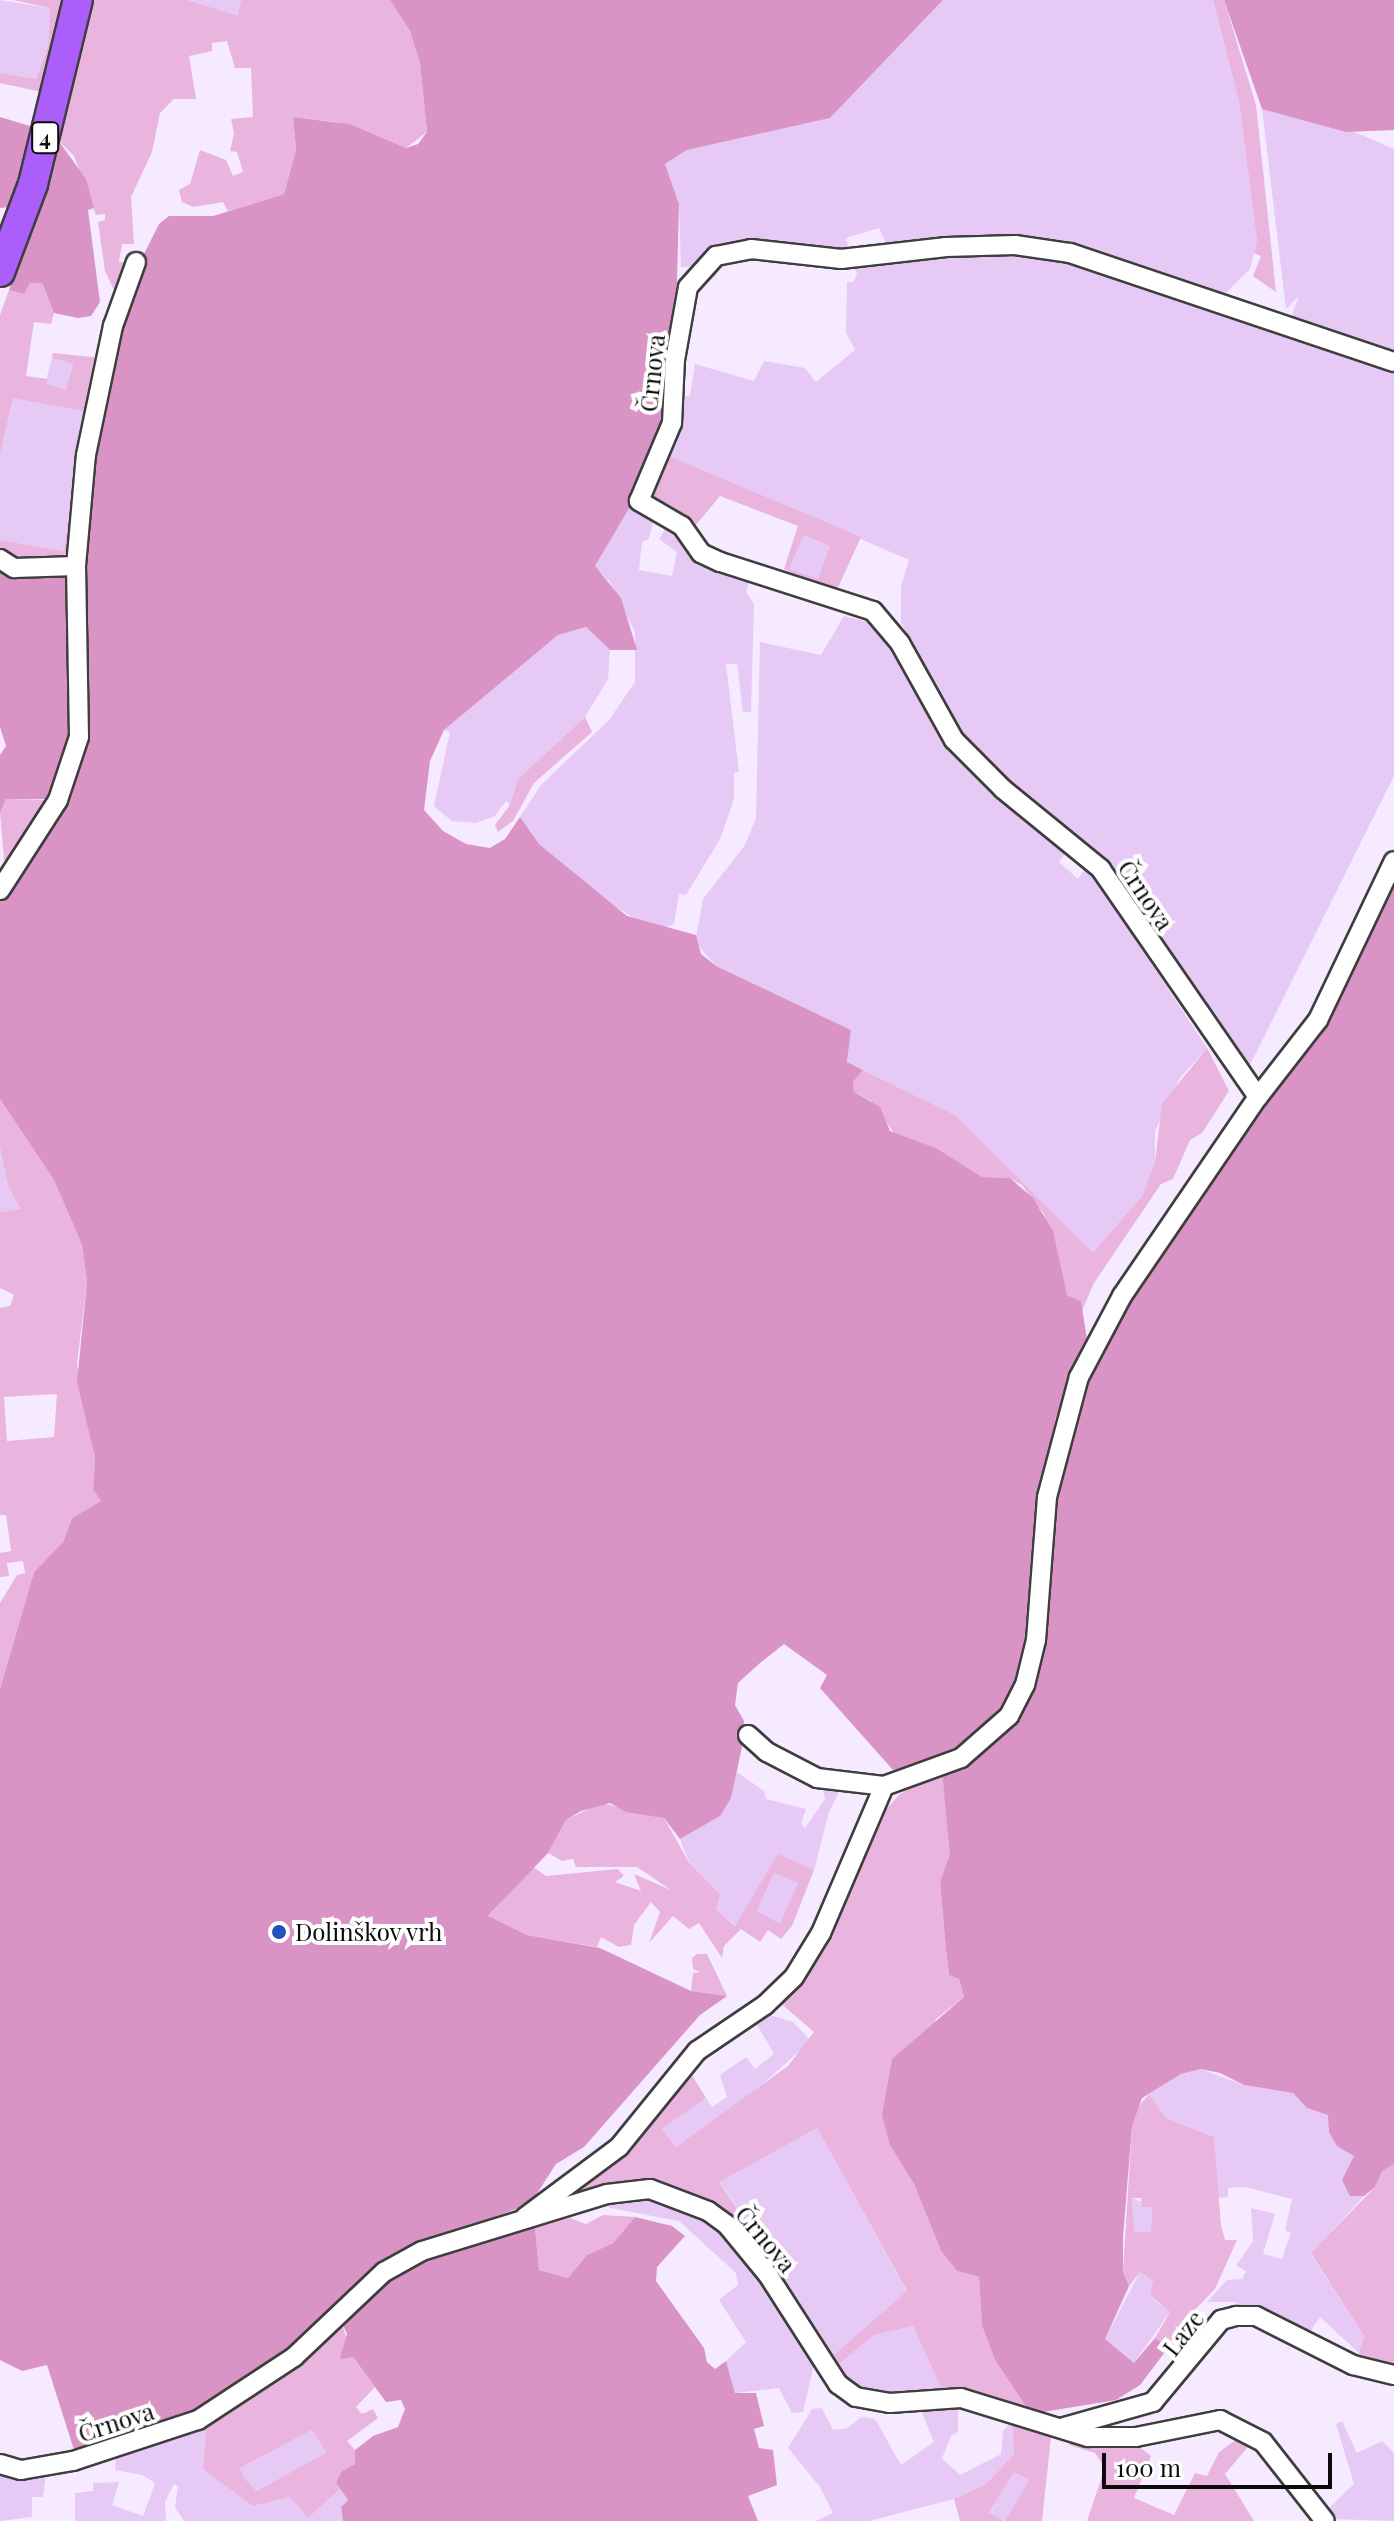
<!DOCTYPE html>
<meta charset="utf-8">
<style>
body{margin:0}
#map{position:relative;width:1394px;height:2521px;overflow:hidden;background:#f5eaff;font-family:"Playfair Display",serif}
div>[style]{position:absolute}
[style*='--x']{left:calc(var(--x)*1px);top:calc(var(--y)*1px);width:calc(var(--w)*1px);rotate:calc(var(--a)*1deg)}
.farmland>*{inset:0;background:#e6caf5}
.green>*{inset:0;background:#e9b4dd}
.forest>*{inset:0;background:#da93c5}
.roads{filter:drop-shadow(2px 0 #3e3e3e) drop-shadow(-2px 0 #3e3e3e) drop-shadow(0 2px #3e3e3e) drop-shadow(0 -2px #3e3e3e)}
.street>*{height:18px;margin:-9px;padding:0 9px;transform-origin:9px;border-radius:9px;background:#fff}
.primary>*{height:28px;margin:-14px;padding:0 14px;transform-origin:14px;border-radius:14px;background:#ac5efa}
.dots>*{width:22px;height:22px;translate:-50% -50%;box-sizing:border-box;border:4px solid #fff;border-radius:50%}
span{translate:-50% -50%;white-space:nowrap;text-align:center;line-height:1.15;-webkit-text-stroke:8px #fff;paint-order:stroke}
.shield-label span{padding:2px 6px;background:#fff;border:2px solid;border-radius:6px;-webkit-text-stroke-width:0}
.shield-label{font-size:22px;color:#0b0b0b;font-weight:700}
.street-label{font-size:24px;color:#0b0b0b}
.poi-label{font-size:24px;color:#0b0b0b}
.left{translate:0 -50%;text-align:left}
.scale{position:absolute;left:1102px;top:2453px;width:230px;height:36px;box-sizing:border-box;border:4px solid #0b0b0b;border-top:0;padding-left:10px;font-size:24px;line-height:28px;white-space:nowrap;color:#0b0b0b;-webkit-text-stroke:6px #fff;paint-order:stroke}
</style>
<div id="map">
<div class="farmland">
<i style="clip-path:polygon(0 0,50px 8px,48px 46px,36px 79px,0 73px)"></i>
<i style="clip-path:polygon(187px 0,241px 0,238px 17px)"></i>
<i style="clip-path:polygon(943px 0,1213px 0,1239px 101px,1257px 241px,1250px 269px,1219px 300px,1087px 252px,889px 250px,879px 228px,846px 238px,850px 251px,810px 246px,726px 253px,715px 277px,701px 279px,700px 266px,681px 267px,679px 204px,665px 164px,687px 150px,830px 118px)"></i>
<i style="clip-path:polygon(1262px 109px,1357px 133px,1394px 149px,1394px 358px,1289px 322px,1299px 296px,1286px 309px)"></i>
<i style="clip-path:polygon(935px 250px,1053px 252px,1394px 367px,1394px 776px,1246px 1073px,1123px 893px,979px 755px,947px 717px,901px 622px,901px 586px,909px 560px,664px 454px,684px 415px,683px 398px,690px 395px,695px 364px,754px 381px,764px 361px,805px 368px,816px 382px,855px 350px,846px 333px,847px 282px,853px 282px,857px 274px,854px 264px)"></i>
<i style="clip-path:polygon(52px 358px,73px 364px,66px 391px,45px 384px)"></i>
<i style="clip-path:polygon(13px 398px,84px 411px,64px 551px,0 540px,0 455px)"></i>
<i style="clip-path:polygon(628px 506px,654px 519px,649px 539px,642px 542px,639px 570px,672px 576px,677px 552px,659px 539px,669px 522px,751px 576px,746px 592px,754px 604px,751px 712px,743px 712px,737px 664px,726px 664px,739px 772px,734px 773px,734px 799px,720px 839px,686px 895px,679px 894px,674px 924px,664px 928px,642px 923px,610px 903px,539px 844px,520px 817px,541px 785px,609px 720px,635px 682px,635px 632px,610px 582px,595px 567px)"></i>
<i style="clip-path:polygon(804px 535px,831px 546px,818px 580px,789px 569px)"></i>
<i style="clip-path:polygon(844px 616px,876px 624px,890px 639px,949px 741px,1069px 847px,1059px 862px,1078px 879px,1087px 866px,1207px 1048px,1180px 1078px,1155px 1131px,1155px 1162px,1142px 1196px,1093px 1254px,955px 1115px,847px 1062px,851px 1030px,716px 966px,695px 942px,703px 899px,745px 845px,756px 818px,760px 642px,821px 655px)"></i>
<i style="clip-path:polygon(586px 627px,610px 650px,608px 679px,585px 717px,518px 779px,510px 805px,506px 801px,495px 816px,476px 823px,452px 821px,434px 806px,450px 732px,444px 730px,558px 635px)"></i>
<i style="clip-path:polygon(0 1148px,8px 1186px,20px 1210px,0 1212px)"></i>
<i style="clip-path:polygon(737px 1772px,764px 1791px,766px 1799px,806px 1809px,801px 1824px,805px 1828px,825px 1799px,821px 1781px,846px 1778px,829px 1812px,814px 1870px,778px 1855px,736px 1926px,716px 1909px,719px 1893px,688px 1860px,680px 1839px,720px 1816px)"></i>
<i style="clip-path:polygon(774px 1873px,799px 1883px,780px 1925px,757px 1911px)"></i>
<i style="clip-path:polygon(770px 2015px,793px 2022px,809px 2039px,805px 2046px,739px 2105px,676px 2147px,662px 2129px,706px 2098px,712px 2107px,727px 2097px,720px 2075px,746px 2057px,755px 2069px,774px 2054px,756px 2023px)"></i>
<i style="clip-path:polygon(1201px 2069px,1244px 2085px,1293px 2093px,1307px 2108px,1329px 2115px,1329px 2132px,1354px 2156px,1350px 2196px,1364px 2196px,1311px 2254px,1364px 2336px,1359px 2353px,1320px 2317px,1305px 2339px,1235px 2302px,1207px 2302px,1227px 2280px,1242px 2279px,1246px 2271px,1236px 2266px,1253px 2241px,1251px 2208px,1275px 2214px,1263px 2254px,1282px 2259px,1291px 2232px,1285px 2231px,1292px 2199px,1245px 2187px,1228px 2188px,1228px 2197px,1217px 2198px,1214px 2137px,1166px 2118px,1149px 2094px,1181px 2074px)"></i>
<i style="clip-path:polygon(817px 2128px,907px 2292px,833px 2357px,719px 2181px)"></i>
<i style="clip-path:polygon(649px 2196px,695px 2211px,722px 2231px,747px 2259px,815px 2360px,803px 2412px,792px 2413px,779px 2388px,735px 2393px,726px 2361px,746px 2342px,719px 2300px,738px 2285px,736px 2273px,679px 2221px,610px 2208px,607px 2201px)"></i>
<i style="clip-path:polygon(1132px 2198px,1152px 2206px,1151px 2232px,1133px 2232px)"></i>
<i style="clip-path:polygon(1140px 2272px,1153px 2281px,1150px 2296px,1170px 2312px,1134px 2363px,1105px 2339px)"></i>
<i style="clip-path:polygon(913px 2326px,944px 2394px,910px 2398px,858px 2390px,833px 2369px,874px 2335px)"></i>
<i style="clip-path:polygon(958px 2405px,958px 2432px,951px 2436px,942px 2458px,960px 2475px,1001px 2454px,1003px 2431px,1012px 2421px,1014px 2454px,986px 2484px,954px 2499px,869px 2521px,816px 2521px,833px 2513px,820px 2487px,788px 2448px,812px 2409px,822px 2408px,833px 2430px,848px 2428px,861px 2417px,875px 2419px,901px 2465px,934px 2442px,921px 2411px)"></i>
<i style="clip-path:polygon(207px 2421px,253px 2506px,290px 2497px,308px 2518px,340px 2489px,348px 2500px,341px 2507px,343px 2521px,184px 2521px,175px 2507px,178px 2486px,174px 2484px,165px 2502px,166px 2521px,75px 2521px,75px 2493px,93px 2491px,93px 2483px,119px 2482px,112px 2505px,143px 2516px,155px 2483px,142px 2475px,115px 2470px,116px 2458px)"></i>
<i style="clip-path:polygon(1342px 2421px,1357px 2453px,1382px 2441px,1394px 2453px,1394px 2521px,1332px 2519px,1328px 2509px,1354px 2484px,1336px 2424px)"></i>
<i style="clip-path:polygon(312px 2430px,326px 2454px,255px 2491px,244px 2478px,240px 2468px)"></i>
<i style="clip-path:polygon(1014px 2471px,1029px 2480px,1005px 2521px,989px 2514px)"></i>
<i style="clip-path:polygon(0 2473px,46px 2474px,43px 2497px,32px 2497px,32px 2517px,0 2521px)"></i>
</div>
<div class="green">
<i style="clip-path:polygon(13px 0,67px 0,47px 93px,0 83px,0 73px,36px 79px,48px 46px,50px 8px)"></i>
<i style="clip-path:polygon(89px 0,187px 0,238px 16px,241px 0,390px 0,410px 31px,420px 63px,427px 132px,406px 148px,336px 122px,293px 117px,296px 150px,284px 194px,228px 211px,223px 202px,193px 207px,182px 202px,179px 190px,190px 184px,200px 150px,226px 160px,233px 176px,243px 172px,237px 152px,230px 151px,234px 133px,231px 119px,253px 117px,251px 68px,235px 68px,227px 41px,212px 43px,212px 51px,189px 56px,196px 99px,174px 99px,160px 113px,152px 152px,131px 197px,134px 244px,122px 244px,119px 262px,130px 263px,117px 296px,105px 271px,98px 222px,105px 220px,105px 214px,96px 215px,74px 156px,58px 140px)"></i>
<i style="clip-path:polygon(1213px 0,1224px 0,1256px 105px,1276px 292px,1253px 276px,1261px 256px,1254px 253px,1257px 241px,1239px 101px)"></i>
<i style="clip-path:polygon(30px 283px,42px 283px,54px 313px,51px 324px,34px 322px,26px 376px,48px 379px,46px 384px,66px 390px,73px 364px,52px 358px,53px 353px,101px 358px,70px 552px,40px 564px,26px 565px,0 552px,0 540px,64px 551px,83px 411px,13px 398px,0 455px,0 315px,9px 290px,24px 294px)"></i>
<i style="clip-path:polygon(evenodd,664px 454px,861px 537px,836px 592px,784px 569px,798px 526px,720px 496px,695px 526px,655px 508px,649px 497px,664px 454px,804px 535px,830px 546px,818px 579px,789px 569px,804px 535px)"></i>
<i style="clip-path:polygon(585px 717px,592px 732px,534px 783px,513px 821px,498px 832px,495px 825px,510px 805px,518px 779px)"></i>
<i style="clip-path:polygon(6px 799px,52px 800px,5px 870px,0 813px)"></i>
<i style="clip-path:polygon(1207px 1048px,1229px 1091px,1202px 1133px,1190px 1140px,1173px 1179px,1161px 1184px,1094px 1283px,1081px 1313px,1081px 1301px,1067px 1295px,1044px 1214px,1022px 1185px,1010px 1178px,982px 1177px,938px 1149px,897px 1137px,871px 1101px,854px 1092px,853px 1082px,863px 1070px,955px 1115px,1093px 1253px,1142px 1196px,1155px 1162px,1162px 1104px)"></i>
<i style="clip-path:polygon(evenodd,0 1099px,54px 1180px,82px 1245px,87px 1282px,77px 1364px,95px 1457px,93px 1490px,101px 1501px,72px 1518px,63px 1542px,34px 1572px,0 1689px,0 1603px,17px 1575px,25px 1573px,23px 1561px,7px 1563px,9px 1576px,0 1577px,0 1553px,11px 1551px,6px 1515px,0 1515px,0 1308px,10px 1306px,14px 1295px,0 1288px,0 1212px,20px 1209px,8px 1186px,0 1148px,0 1099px,57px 1394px,54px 1437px,7px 1441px,4px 1397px,57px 1394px)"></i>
<i style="clip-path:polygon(evenodd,942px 1771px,951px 1854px,940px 1882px,946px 1950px,949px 1975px,959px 1979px,964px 1997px,936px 2019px,890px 2145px,914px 2184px,941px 2251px,957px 2271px,979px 2277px,982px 2326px,995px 2360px,1031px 2414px,944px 2394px,913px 2326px,874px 2335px,833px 2369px,719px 2211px,695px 2195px,661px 2183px,625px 2183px,556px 2202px,687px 2067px,706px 2098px,662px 2129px,676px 2147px,788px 2066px,814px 2032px,778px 2001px,870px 1827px,900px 1794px,942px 1771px,817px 2128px,907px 2291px,833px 2356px,719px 2182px,817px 2128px)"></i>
<i style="clip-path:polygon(evenodd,601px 1803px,664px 1818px,688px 1861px,720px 1894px,716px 1909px,735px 1926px,778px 1854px,814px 1870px,792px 1926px,781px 1939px,768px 1930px,760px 1942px,741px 1929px,724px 1946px,722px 1958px,699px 1923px,689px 1929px,673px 1916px,649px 1943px,660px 1912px,651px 1902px,634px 1925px,631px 1945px,619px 1947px,601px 1937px,597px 1947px,527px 1935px,488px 1917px,533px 1867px,546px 1876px,618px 1869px,624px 1876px,615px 1882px,641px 1891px,634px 1874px,671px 1890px,637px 1867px,576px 1867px,573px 1859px,562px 1861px,548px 1853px,566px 1820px,601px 1803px,774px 1873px,798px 1883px,780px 1924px,757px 1911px,774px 1873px)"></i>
<i style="clip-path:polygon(697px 1954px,707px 1954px,727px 1996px,691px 1991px,693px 1973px,700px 1972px,693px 1969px,692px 1958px)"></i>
<i style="clip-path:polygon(evenodd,1149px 2094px,1166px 2118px,1214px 2137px,1221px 2226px,1225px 2240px,1237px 2240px,1215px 2289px,1180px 2325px,1168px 2348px,1155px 2338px,1170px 2312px,1150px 2295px,1153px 2281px,1140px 2272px,1129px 2286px,1123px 2272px,1132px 2126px,1135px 2111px,1149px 2094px,1132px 2198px,1141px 2198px,1142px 2207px,1152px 2207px,1151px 2232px,1134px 2232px,1132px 2198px)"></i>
<i style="clip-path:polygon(1394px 2164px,1394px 2371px,1364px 2363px,1359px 2353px,1364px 2336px,1311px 2253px,1375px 2187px,1381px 2171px)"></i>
<i style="clip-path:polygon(603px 2215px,635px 2217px,613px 2243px,587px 2255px,568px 2278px,539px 2270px,535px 2228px,570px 2218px,586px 2224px)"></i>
<i style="clip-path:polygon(evenodd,341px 2321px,352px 2356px,375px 2387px,356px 2407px,362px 2414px,373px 2409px,378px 2418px,347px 2441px,355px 2450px,355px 2464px,336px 2483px,340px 2489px,308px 2518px,290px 2497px,253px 2506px,203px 2469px,207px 2421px,341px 2321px,312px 2430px,326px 2453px,256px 2491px,244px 2478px,240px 2468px,312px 2430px)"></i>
<i style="clip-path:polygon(1012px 2421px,1051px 2437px,1042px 2521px,1005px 2521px,1029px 2480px,1014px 2472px,989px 2513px,1004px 2521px,960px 2521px,954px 2499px,986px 2484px,1014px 2454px)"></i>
<i style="clip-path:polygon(1240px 2437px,1251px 2443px,1225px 2474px,1254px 2521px,1087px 2521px,1105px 2468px,1095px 2453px,1069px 2445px,1070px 2439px,1131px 2443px,1142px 2449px,1151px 2456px,1134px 2498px,1174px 2515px,1195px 2473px,1207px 2476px,1219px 2452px)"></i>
</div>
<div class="forest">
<i style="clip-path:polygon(390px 0,943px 0,830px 118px,687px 150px,665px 164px,679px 204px,675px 360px,684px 415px,595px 566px,621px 598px,637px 650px,610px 650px,586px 627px,558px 635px,444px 730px,430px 761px,424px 810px,443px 831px,466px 844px,490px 848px,505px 839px,520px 817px,539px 844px,627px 916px,696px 935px,701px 954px,716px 966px,851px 1030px,847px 1062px,863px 1070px,853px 1082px,854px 1092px,880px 1107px,890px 1131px,938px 1149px,982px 1177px,1010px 1178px,1033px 1198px,1053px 1231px,1067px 1295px,1081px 1301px,1088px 1346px,1056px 1417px,1042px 1480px,1025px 1666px,1008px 1708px,969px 1746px,941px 1759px,893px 1770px,820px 1688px,827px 1675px,784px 1644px,760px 1663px,738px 1683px,735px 1705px,744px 1721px,742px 1747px,731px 1798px,720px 1816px,680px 1839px,664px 1818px,626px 1812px,610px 1803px,581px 1811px,566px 1820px,548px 1853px,488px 1916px,527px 1935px,600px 1948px,691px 1991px,727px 1996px,700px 2015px,584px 2147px,556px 2164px,536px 2195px,516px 2209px,422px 2244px,299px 2347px,201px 2413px,75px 2453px,47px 2365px,22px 2371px,0 2360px,0 1689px,34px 1572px,63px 1542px,72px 1518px,101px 1501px,93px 1490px,95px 1457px,77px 1382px,87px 1282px,82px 1245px,54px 1180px,0 1099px,0 900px,42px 839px,87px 686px,85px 497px,115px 341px,144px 254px,159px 224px,169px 216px,213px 216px,284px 194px,296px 150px,293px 117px,349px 124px,406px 148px,418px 144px,427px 132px,420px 63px,410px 31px)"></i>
<i style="clip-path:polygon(1224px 0,1394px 0,1394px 130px,1346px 132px,1262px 109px)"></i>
<i style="clip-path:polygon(0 117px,37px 128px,16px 206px,0 208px)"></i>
<i style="clip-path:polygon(58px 140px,86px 179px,94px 208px,88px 210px,100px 302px,91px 316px,78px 318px,54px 313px,42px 283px,30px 283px,24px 294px,9px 290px)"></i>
<i style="clip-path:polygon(0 564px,32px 579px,60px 574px,70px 580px,74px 735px,52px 799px,6px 799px,0 813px,0 755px,6px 746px,0 727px)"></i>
<i style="clip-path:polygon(1394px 884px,1394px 2164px,1382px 2171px,1375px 2187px,1364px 2196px,1350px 2196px,1342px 2180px,1354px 2156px,1337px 2146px,1329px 2132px,1328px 2115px,1307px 2108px,1293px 2093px,1244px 2085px,1220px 2073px,1201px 2069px,1181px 2074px,1142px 2098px,1132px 2126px,1123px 2237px,1123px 2272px,1129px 2286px,1105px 2339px,1134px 2363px,1155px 2338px,1168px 2348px,1140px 2385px,1116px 2400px,1031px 2414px,995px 2360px,982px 2326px,979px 2277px,957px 2271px,941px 2251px,914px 2184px,890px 2145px,882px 2115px,892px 2059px,964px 1997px,959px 1979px,949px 1975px,946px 1950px,940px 1882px,950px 1854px,942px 1771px,990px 1746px,1013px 1721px,1045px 1634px,1050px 1516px,1084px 1384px,1127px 1303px,1343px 990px)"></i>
<i style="clip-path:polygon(635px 2217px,672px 2226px,685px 2236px,657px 2267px,656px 2281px,704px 2348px,707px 2362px,715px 2369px,726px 2361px,735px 2393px,756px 2393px,764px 2426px,754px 2429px,759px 2448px,773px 2450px,777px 2485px,748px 2496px,758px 2521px,343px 2521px,341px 2507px,348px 2500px,336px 2483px,342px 2471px,355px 2464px,355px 2450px,373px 2436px,398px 2427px,405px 2409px,401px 2400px,386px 2402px,353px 2357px,340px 2359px,347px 2334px,341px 2321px,407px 2266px,477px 2238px,535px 2228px,539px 2270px,568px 2278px,587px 2255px,613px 2243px)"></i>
</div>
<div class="roads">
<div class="street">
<i style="--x:0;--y:559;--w:17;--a:33"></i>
<i style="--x:14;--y:568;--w:62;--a:-1.8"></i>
<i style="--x:0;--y:890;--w:107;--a:-57.2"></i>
<i style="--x:58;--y:800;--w:66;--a:-71.6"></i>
<i style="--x:79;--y:737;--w:171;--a:-91"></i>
<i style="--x:76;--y:566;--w:111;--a:-84.9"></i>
<i style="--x:86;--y:455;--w:132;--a:-78.2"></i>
<i style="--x:113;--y:326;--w:68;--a:-70.2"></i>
<i style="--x:1258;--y:1097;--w:277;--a:-124.6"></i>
<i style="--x:1101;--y:869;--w:127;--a:-140.8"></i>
<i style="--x:1003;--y:789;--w:69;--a:-135"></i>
<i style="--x:954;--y:740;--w:111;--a:-119.1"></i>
<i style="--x:900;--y:643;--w:42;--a:-130.2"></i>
<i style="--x:873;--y:611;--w:161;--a:-162.2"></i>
<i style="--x:720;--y:562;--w:21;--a:-155"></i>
<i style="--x:701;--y:553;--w:33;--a:-125"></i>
<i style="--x:682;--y:526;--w:50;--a:-149.8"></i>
<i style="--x:639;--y:501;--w:85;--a:-67.1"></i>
<i style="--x:672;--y:423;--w:63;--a:-87.3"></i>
<i style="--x:675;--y:360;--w:74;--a:-79.9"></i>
<i style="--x:688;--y:287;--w:42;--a:-47.9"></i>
<i style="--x:716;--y:256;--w:36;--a:-11"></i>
<i style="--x:751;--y:249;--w:91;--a:6.3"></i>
<i style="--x:841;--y:259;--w:106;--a:-6.5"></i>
<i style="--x:946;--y:247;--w:69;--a:-1.7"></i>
<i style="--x:1015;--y:245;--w:56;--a:8.3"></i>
<i style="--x:1070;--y:253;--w:342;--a:18.6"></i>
<i style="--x:748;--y:1735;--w:25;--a:42"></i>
<i style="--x:767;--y:1752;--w:56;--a:27.5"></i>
<i style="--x:817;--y:1778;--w:67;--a:6.8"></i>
<i style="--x:525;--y:2217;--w:117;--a:-36.7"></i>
<i style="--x:619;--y:2147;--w:124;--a:-50.9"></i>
<i style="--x:697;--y:2051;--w:82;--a:-34.1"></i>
<i style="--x:765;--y:2005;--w:40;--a:-44"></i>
<i style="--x:794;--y:1977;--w:52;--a:-58.5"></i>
<i style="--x:821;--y:1933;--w:160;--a:-66.8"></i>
<i style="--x:884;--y:1786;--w:82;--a:-20"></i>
<i style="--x:961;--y:1758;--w:64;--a:-41.2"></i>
<i style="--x:1009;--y:1716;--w:35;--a:-63"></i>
<i style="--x:1025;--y:1685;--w:46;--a:-76.3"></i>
<i style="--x:1036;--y:1640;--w:143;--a:-85.6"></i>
<i style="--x:1047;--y:1497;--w:124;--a:-75.1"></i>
<i style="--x:1079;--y:1377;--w:92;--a:-62"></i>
<i style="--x:1122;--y:1296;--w:241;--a:-55.7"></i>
<i style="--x:1258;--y:1097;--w:98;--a:-52.1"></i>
<i style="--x:1318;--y:1020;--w:176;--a:-64.5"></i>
<i style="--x:1061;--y:2428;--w:96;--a:-15.8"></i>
<i style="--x:1153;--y:2402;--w:107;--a:-50.3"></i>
<i style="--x:1221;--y:2320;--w:16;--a:-15"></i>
<i style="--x:1236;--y:2316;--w:20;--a:0"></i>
<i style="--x:1256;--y:2316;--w:109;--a:26.8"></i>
<i style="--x:1353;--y:2365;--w:42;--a:13.7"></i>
<i style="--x:0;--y:2464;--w:22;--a:16"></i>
<i style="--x:21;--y:2470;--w:53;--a:-9.8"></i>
<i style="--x:73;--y:2461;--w:132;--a:-18.2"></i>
<i style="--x:198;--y:2420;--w:115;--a:-33.3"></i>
<i style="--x:294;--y:2357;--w:124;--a:-43.4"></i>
<i style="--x:384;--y:2272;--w:43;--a:-28.9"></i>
<i style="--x:422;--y:2251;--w:194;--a:-17.1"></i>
<i style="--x:607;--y:2194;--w:43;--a:-6.6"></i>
<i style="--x:650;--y:2189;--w:62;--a:20.8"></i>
<i style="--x:708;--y:2211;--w:24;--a:36"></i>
<i style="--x:727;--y:2225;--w:65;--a:50.6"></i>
<i style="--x:768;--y:2275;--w:130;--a:57.3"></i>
<i style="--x:838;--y:2384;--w:22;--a:36"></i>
<i style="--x:856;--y:2397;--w:35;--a:10"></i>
<i style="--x:890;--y:2403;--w:71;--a:-4"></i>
<i style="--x:961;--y:2398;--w:133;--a:17.1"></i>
<i style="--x:1088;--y:2437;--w:48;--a:0"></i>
<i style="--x:1136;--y:2437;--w:86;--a:-11.4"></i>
<i style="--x:1220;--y:2420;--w:48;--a:27.1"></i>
<i style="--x:1263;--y:2442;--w:100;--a:51.9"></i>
</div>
<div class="primary">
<i style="--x:0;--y:272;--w:94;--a:-69.4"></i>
<i style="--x:33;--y:184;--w:189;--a:-76.3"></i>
</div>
</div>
<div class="dots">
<i style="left:279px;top:1932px;background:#2252bc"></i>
</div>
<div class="shield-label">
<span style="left:45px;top:138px">4</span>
</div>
<div class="street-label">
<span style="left:652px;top:373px;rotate:-84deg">Črnova</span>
<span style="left:1146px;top:895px;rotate:56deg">Črnova</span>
<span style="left:766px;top:2239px;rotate:50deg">Črnova</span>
<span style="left:1183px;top:2333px;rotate:-52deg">Laze</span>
<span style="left:116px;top:2422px;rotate:-18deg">Črnova</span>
</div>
<div class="poi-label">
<span class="left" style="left:295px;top:1932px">Dolinškov vrh</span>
</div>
<div class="scale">100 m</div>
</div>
